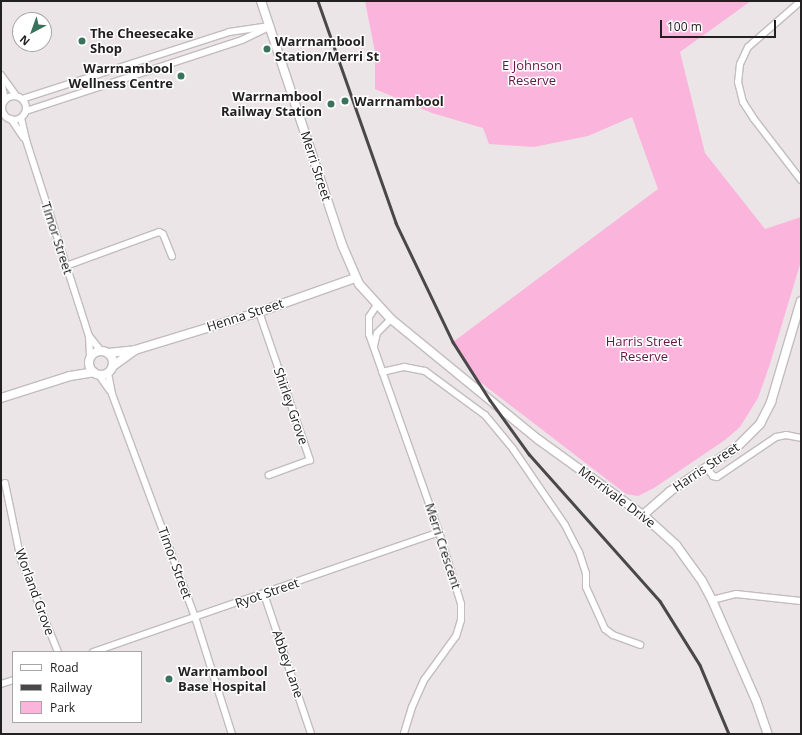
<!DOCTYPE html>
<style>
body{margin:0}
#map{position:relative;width:802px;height:735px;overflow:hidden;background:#ebe5e8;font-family:"Open Sans",sans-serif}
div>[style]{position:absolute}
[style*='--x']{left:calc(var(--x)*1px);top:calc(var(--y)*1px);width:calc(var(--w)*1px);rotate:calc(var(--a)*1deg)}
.green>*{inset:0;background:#fbb4db}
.roads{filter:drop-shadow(1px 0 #c3bcbf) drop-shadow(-1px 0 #c3bcbf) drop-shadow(0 1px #c3bcbf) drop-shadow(0 -1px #c3bcbf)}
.minor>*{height:6px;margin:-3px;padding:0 3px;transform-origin:3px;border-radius:3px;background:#fff}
.minor>.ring{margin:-3px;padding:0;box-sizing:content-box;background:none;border:6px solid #fff;border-radius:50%}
.tertiary>*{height:8px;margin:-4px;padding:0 4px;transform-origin:4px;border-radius:4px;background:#fff}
.tertiary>.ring{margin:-4px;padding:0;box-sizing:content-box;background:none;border:8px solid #fff;border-radius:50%}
.rail>*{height:2.5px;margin:-1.25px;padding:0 1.25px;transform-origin:1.25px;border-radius:1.25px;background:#494748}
.dots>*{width:11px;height:11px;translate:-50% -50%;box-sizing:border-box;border:2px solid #fff;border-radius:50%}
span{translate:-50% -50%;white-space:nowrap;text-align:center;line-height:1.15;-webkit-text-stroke:3px #fff;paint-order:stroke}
.poi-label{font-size:13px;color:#222021;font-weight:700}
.left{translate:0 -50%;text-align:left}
.right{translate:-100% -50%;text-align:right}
.park-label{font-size:13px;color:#631648}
.street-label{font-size:13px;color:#222021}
.frame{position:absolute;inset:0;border:2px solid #222021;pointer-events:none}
.legend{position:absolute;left:12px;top:651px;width:130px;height:72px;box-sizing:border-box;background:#fff;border:1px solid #a7a6a6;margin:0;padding:5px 7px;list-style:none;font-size:12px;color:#222021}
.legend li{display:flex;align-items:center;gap:8px;height:20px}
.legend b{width:20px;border:1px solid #a7a6a6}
.north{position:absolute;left:12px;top:12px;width:40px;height:40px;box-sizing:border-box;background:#fff;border:1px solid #a7a6a6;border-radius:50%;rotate:221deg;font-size:11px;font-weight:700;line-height:16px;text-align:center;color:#222021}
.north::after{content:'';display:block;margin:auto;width:14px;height:18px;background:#39735c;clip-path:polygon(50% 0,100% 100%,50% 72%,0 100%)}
.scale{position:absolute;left:660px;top:20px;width:116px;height:18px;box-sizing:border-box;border:2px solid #222021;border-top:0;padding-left:5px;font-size:12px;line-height:14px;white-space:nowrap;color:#222021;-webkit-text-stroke:3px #fff;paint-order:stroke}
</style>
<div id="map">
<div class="green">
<i style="clip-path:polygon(365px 1px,751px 1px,680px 52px,705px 153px,765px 229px,801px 217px,801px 261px,769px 367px,758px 398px,740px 427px,725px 440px,654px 488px,638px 496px,626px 494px,480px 382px,453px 342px,658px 189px,632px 117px,588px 136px,534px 147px,489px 144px,483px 128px,432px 113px,375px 89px,375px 52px)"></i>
</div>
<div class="roads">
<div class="minor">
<i style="--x:801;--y:1;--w:70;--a:139"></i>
<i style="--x:748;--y:47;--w:19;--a:115"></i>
<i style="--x:740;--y:64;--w:18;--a:96"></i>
<i style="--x:738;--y:82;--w:21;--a:76"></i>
<i style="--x:743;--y:102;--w:20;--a:57"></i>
<i style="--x:754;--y:119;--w:77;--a:52.4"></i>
<i style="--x:1;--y:75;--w:26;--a:54"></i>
<i style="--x:1;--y:81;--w:19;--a:78"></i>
<i class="ring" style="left:2px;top:96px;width:18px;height:18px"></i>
<i style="--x:22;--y:99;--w:218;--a:-17.9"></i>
<i style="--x:229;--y:32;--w:41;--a:-8.3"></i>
<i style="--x:26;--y:111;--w:227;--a:-18.2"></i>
<i style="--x:242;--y:40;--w:28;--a:-26"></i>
<i style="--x:21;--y:118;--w:23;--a:77"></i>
<i style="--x:26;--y:140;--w:206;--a:72.2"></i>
<i style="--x:89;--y:336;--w:22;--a:87"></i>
<i style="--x:11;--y:119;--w:22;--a:56"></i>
<i style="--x:66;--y:266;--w:99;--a:-20.1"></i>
<i style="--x:159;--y:232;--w:4;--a:27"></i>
<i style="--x:163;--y:234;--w:24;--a:68"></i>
<i style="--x:377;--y:305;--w:14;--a:124"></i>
<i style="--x:369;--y:317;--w:17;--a:90"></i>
<i style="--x:369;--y:334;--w:210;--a:70.5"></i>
<i style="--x:439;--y:532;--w:75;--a:73"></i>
<i style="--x:461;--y:604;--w:16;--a:90"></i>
<i style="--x:461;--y:620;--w:17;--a:107"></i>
<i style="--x:456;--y:636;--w:54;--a:126"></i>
<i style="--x:424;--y:680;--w:30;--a:114"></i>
<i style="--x:412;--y:707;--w:28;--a:107"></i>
<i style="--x:259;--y:312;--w:157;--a:71"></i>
<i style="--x:310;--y:460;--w:44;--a:159.9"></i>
<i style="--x:89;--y:336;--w:19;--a:51"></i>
<i style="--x:374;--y:346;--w:13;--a:-77"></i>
<i style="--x:377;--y:333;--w:20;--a:-45"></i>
<i style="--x:382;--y:372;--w:23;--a:-13"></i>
<i style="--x:404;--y:367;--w:21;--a:11"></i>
<i style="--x:425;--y:371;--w:74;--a:36.3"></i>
<i style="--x:485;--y:415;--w:44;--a:50.5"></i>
<i style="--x:513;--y:449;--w:92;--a:55.6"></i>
<i style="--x:565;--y:525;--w:30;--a:63"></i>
<i style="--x:579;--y:552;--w:22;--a:72"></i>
<i style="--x:586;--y:573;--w:14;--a:90"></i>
<i style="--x:586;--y:587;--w:46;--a:65.7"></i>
<i style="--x:605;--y:629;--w:10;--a:37"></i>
<i style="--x:613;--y:635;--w:29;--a:20"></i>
<i style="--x:108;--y:373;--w:21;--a:79"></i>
<i style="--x:112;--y:394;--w:238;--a:69.6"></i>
<i style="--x:195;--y:617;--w:123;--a:72.5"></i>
<i style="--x:99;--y:375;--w:19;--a:55"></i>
<i style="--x:707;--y:468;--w:10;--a:53"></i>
<i style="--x:713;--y:476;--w:4;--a:14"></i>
<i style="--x:717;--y:477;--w:71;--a:-34.1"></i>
<i style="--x:776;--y:437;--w:10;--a:-11"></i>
<i style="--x:786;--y:435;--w:15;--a:11"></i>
<i style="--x:5;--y:483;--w:79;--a:78.3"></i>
<i style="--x:21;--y:560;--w:99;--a:68.1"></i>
<i style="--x:264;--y:594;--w:148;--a:71.4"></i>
<i style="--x:712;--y:600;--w:25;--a:-14"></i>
<i style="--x:736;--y:594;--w:65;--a:6.1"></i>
<i style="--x:93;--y:652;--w:366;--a:-19.1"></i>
<i style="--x:1;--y:684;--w:13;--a:-18"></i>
</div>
<div class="tertiary">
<i style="--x:261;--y:1;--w:259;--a:71.6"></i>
<i style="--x:343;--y:247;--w:40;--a:66.6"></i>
<i style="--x:359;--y:284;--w:47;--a:47.6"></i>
<i style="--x:391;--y:319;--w:191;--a:39.3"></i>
<i style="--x:539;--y:440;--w:128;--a:35.8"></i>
<i style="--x:643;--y:515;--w:45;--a:42.3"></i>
<i style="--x:676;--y:545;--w:44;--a:54.2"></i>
<i style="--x:702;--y:581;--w:21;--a:62"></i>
<i style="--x:712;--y:600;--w:109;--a:66.3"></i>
<i style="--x:756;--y:700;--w:36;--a:71"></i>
<i class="ring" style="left:89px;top:351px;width:16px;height:16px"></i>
<i style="--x:108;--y:353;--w:27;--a:-6"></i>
<i style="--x:135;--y:350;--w:130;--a:-17"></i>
<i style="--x:259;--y:312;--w:102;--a:-19.5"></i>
<i style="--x:113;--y:366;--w:26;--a:-36"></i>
<i style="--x:1;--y:398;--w:72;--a:-17.7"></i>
<i style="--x:70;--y:376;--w:24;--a:-9"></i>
<i style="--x:643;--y:515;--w:35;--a:-41"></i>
<i style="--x:669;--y:492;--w:82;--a:-33.5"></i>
<i style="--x:737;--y:447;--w:33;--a:-45"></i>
<i style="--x:760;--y:424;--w:25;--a:-63"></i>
<i style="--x:771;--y:402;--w:105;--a:-73.5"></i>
</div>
</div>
<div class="rail">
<i style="--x:318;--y:1;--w:235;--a:70.6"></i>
<i style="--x:396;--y:223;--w:132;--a:64.4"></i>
<i style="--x:453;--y:342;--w:69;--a:57.5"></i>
<i style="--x:490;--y:400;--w:67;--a:54.2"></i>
<i style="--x:529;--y:454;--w:197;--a:48.3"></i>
<i style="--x:660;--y:601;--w:75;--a:58"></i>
<i style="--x:700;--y:665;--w:75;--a:67.2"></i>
</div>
<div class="dots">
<i style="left:82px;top:41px;background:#39735c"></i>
<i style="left:267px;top:49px;background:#39735c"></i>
<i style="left:181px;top:76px;background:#39735c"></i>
<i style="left:345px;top:101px;background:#39735c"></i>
<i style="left:331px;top:104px;background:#39735c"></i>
<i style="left:169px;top:679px;background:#39735c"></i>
</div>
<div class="poi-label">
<span class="left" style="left:90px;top:41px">The Cheesecake<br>Shop</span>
<span class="left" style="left:275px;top:49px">Warrnambool<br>Station/Merri St</span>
<span class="right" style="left:173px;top:76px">Warrnambool<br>Wellness Centre</span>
<span class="right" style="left:322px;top:104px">Warrnambool<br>Railway Station</span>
<span class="left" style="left:354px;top:101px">Warrnambool</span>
<span class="left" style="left:178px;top:679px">Warrnambool<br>Base Hospital</span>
</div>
<div class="park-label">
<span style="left:532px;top:73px">E Johnson<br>Reserve</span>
<span style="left:644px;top:349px">Harris Street<br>Reserve</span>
</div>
<div class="street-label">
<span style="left:316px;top:166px;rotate:72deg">Merri Street</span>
<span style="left:57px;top:238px;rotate:72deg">Timor Street</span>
<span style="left:245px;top:315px;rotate:-18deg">Henna Street</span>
<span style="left:291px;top:406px;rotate:71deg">Shirley Grove</span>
<span style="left:706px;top:467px;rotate:-34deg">Harris Street</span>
<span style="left:617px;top:497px;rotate:37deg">Merrivale Drive</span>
<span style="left:443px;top:546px;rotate:72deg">Merri Crescent</span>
<span style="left:175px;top:563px;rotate:70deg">Timor Street</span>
<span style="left:35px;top:592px;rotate:70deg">Worland Grove</span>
<span style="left:267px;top:593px;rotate:-19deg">Ryot Street</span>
<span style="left:288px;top:664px;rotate:71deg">Abbey Lane</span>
</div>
<div class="frame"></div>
<ul class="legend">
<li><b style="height:5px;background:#fff"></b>Road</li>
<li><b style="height:5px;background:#494748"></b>Railway</li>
<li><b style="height:11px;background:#fbb4db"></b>Park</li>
</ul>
<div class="north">N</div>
<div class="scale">100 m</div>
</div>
